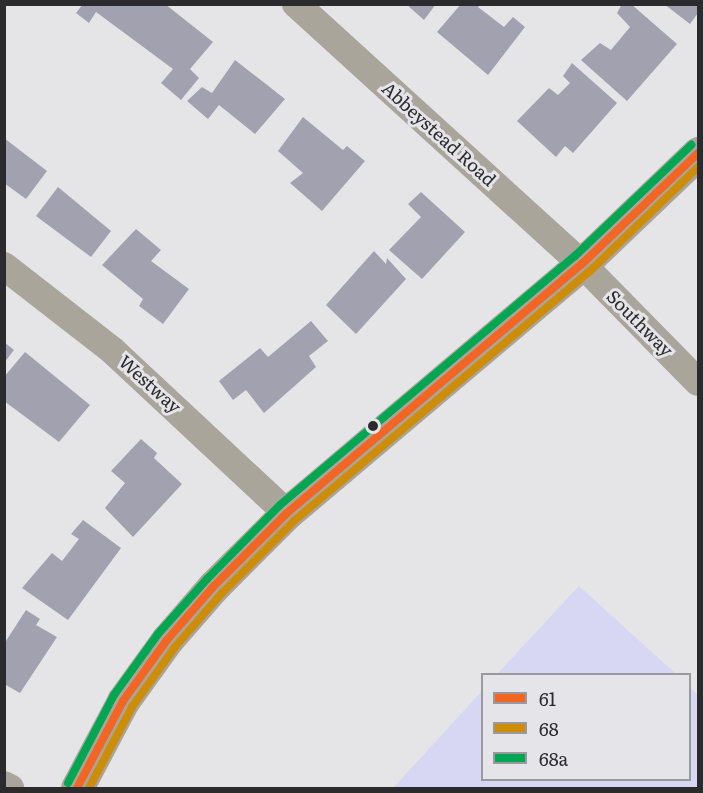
<!DOCTYPE html>
<style>
body{margin:0}
#map{position:relative;width:703px;height:793px;overflow:hidden;background:#e5e5e8;font-family:Literata,serif}
div>[style]{position:absolute}
[style*='--x']{left:calc(var(--x)*1px);top:calc(var(--y)*1px);width:calc(var(--w)*1px);rotate:calc(var(--a)*1deg)}
.green>*{inset:0;background:#d7d6f3}
.building>*{inset:0;background:#a2a1b0}
.minor>*{height:28px;margin:-14px;padding:0 14px;transform-origin:14px;border-radius:14px;background:#aaa59b}
.tertiary>*{height:33px;margin:-16.5px;padding:0 16.5px;transform-origin:16.5px;border-radius:16.5px;background:#aaa59b}
.bus-1>*{height:8px;margin:-4px;padding:0 4px;transform-origin:4px;border-radius:4px;background:#f26522}
.bus-2>*{height:8px;margin:-4px;padding:0 4px;transform-origin:4px;border-radius:4px;background:#ce8d09}
.bus-3>*{height:8px;margin:-4px;padding:0 4px;transform-origin:4px;border-radius:4px;background:#00a651}
.dots>*{width:16px;height:16px;translate:-50% -50%;box-sizing:border-box;border:3px solid #e4e4e9;border-radius:50%}
span{translate:-50% -50%;white-space:nowrap;text-align:center;line-height:1.15;-webkit-text-stroke:6px #e4e4e9;paint-order:stroke}
.street-label{font-size:18px;color:#2b2b2d}
.frame{position:absolute;inset:0;border:6px solid #2b2b2d;pointer-events:none}
.legend{position:absolute;left:481px;top:673px;width:210px;height:108px;box-sizing:border-box;background:#e4e4e9;border:2px solid #9a9a9e;margin:0;padding:8px 10px;list-style:none;font-size:18px;color:#2b2b2d}
.legend li{display:flex;align-items:center;gap:12px;height:30px}
.legend b{width:30px;border:2px solid #9a9a9e}
</style>
<div id="map">
<div class="green">
<i style="clip-path:polygon(579px 586px,676px 674px,497px 674px)"></i>
<i style="clip-path:polygon(690px 687px,698px 695px,698px 788px,393px 788px,482px 691px,482px 780px,690px 780px)"></i>
</div>
<div class="building">
<i style="clip-path:polygon(83px 4px,165px 4px,213px 42px,190px 69px,199px 78px,181px 100px,161px 83px,173px 69px,96px 12px,89px 23px,76px 13px)"></i>
<i style="clip-path:polygon(406px 4px,436px 4px,424px 20px)"></i>
<i style="clip-path:polygon(461px 4px,481px 4px,478px 7px,504px 27px,513px 17px,525px 27px,488px 75px,437px 32px)"></i>
<i style="clip-path:polygon(622px 4px,631px 4px,677px 44px,627px 101px,581px 60px,600px 43px,611px 50px,630px 27px,617px 13px)"></i>
<i style="clip-path:polygon(664px 4px,698px 4px,698px 13px,690px 24px)"></i>
<i style="clip-path:polygon(235px 60px,285px 99px,255px 134px,219px 105px,208px 119px,187px 101px,202px 87px,212px 93px)"></i>
<i style="clip-path:polygon(572px 63px,617px 103px,573px 153px,565px 146px,556px 157px,517px 121px,549px 88px,558px 95px,570px 83px,563px 76px)"></i>
<i style="clip-path:polygon(303px 117px,343px 150px,347px 146px,365px 161px,322px 211px,290px 183px,303px 173px,278px 151px)"></i>
<i style="clip-path:polygon(4px 138px,47px 171px,26px 199px,4px 183px)"></i>
<i style="clip-path:polygon(58px 187px,111px 231px,91px 257px,36px 216px)"></i>
<i style="clip-path:polygon(421px 192px,465px 232px,422px 279px,389px 250px,421px 217px,408px 204px)"></i>
<i style="clip-path:polygon(136px 229px,161px 250px,151px 261px,189px 289px,163px 324px,139px 306px,143px 299px,102px 265px)"></i>
<i style="clip-path:polygon(374px 251px,386px 264px,387px 258px,406px 279px,356px 334px,326px 305px)"></i>
<i style="clip-path:polygon(311px 321px,328px 341px,309px 356px,316px 367px,264px 413px,246px 390px,233px 400px,219px 381px,260px 348px,268px 357px)"></i>
<i style="clip-path:polygon(4px 342px,14px 350px,4px 363px)"></i>
<i style="clip-path:polygon(25px 352px,90px 405px,59px 442px,4px 401px,4px 377px)"></i>
<i style="clip-path:polygon(141px 439px,157px 453px,154px 458px,182px 484px,133px 537px,105px 508px,125px 483px,111px 471px)"></i>
<i style="clip-path:polygon(83px 520px,121px 548px,68px 620px,22px 588px,52px 553px,62px 561px,79px 539px,71px 534px)"></i>
<i style="clip-path:polygon(26px 610px,40px 619px,36px 625px,57px 637px,20px 693px,4px 684px,4px 644px)"></i>
</div>
<div class="minor">
<i style="--x:296;--y:4;--w:387;--a:42.3"></i>
<i style="--x:582;--y:264;--w:165;--a:45.5"></i>
<i style="--x:4;--y:266;--w:138;--a:37.9"></i>
<i style="--x:113;--y:351;--w:238;--a:43"></i>
<i style="--x:4;--y:785;--w:7;--a:27"></i>
</div>
<div class="tertiary">
<i style="--x:77;--y:788;--w:98;--a:-62.1"></i>
<i style="--x:123;--y:701;--w:75;--a:-54.2"></i>
<i style="--x:167;--y:640;--w:72;--a:-49"></i>
<i style="--x:214;--y:586;--w:103;--a:-45"></i>
<i style="--x:287;--y:513;--w:386;--a:-40.2"></i>
<i style="--x:582;--y:264;--w:161;--a:-43.7"></i>
</div>
<div class="bus-1">
<i style="--x:77;--y:788;--w:98;--a:-62.1"></i>
<i style="--x:123;--y:701;--w:75;--a:-54.2"></i>
<i style="--x:167;--y:640;--w:72;--a:-49"></i>
<i style="--x:214;--y:586;--w:103;--a:-45"></i>
<i style="--x:287;--y:513;--w:386;--a:-40.2"></i>
<i style="--x:582;--y:264;--w:161;--a:-43.7"></i>
</div>
<div class="bus-2">
<i style="--x:89;--y:788;--w:92;--a:-62"></i>
<i style="--x:132;--y:707;--w:74;--a:-54.4"></i>
<i style="--x:175;--y:647;--w:72;--a:-49"></i>
<i style="--x:222;--y:593;--w:102;--a:-45"></i>
<i style="--x:294;--y:521;--w:386;--a:-40.2"></i>
<i style="--x:589;--y:272;--w:151;--a:-43.9"></i>
</div>
<div class="bus-3">
<i style="--x:68;--y:783;--w:99;--a:-62.4"></i>
<i style="--x:114;--y:695;--w:75;--a:-54.2"></i>
<i style="--x:158;--y:634;--w:74;--a:-48.3"></i>
<i style="--x:207;--y:579;--w:104;--a:-45.4"></i>
<i style="--x:280;--y:505;--w:386;--a:-40.2"></i>
<i style="--x:575;--y:256;--w:161;--a:-43.7"></i>
</div>
<div class="dots">
<i style="left:373px;top:426px;background:#2b2b2d"></i>
</div>
<div class="street-label">
<span style="left:439px;top:134px;rotate:42deg">Abbeystead Road</span>
<span style="left:640px;top:323px;rotate:45deg">Southway</span>
<span style="left:150px;top:384px;rotate:42deg">Westway</span>
</div>
<div class="frame"></div>
<ul class="legend">
<li><b style="height:8px;background:#f26522"></b>61</li>
<li><b style="height:8px;background:#ce8d09"></b>68</li>
<li><b style="height:8px;background:#00a651"></b>68a</li>
</ul>
</div>
